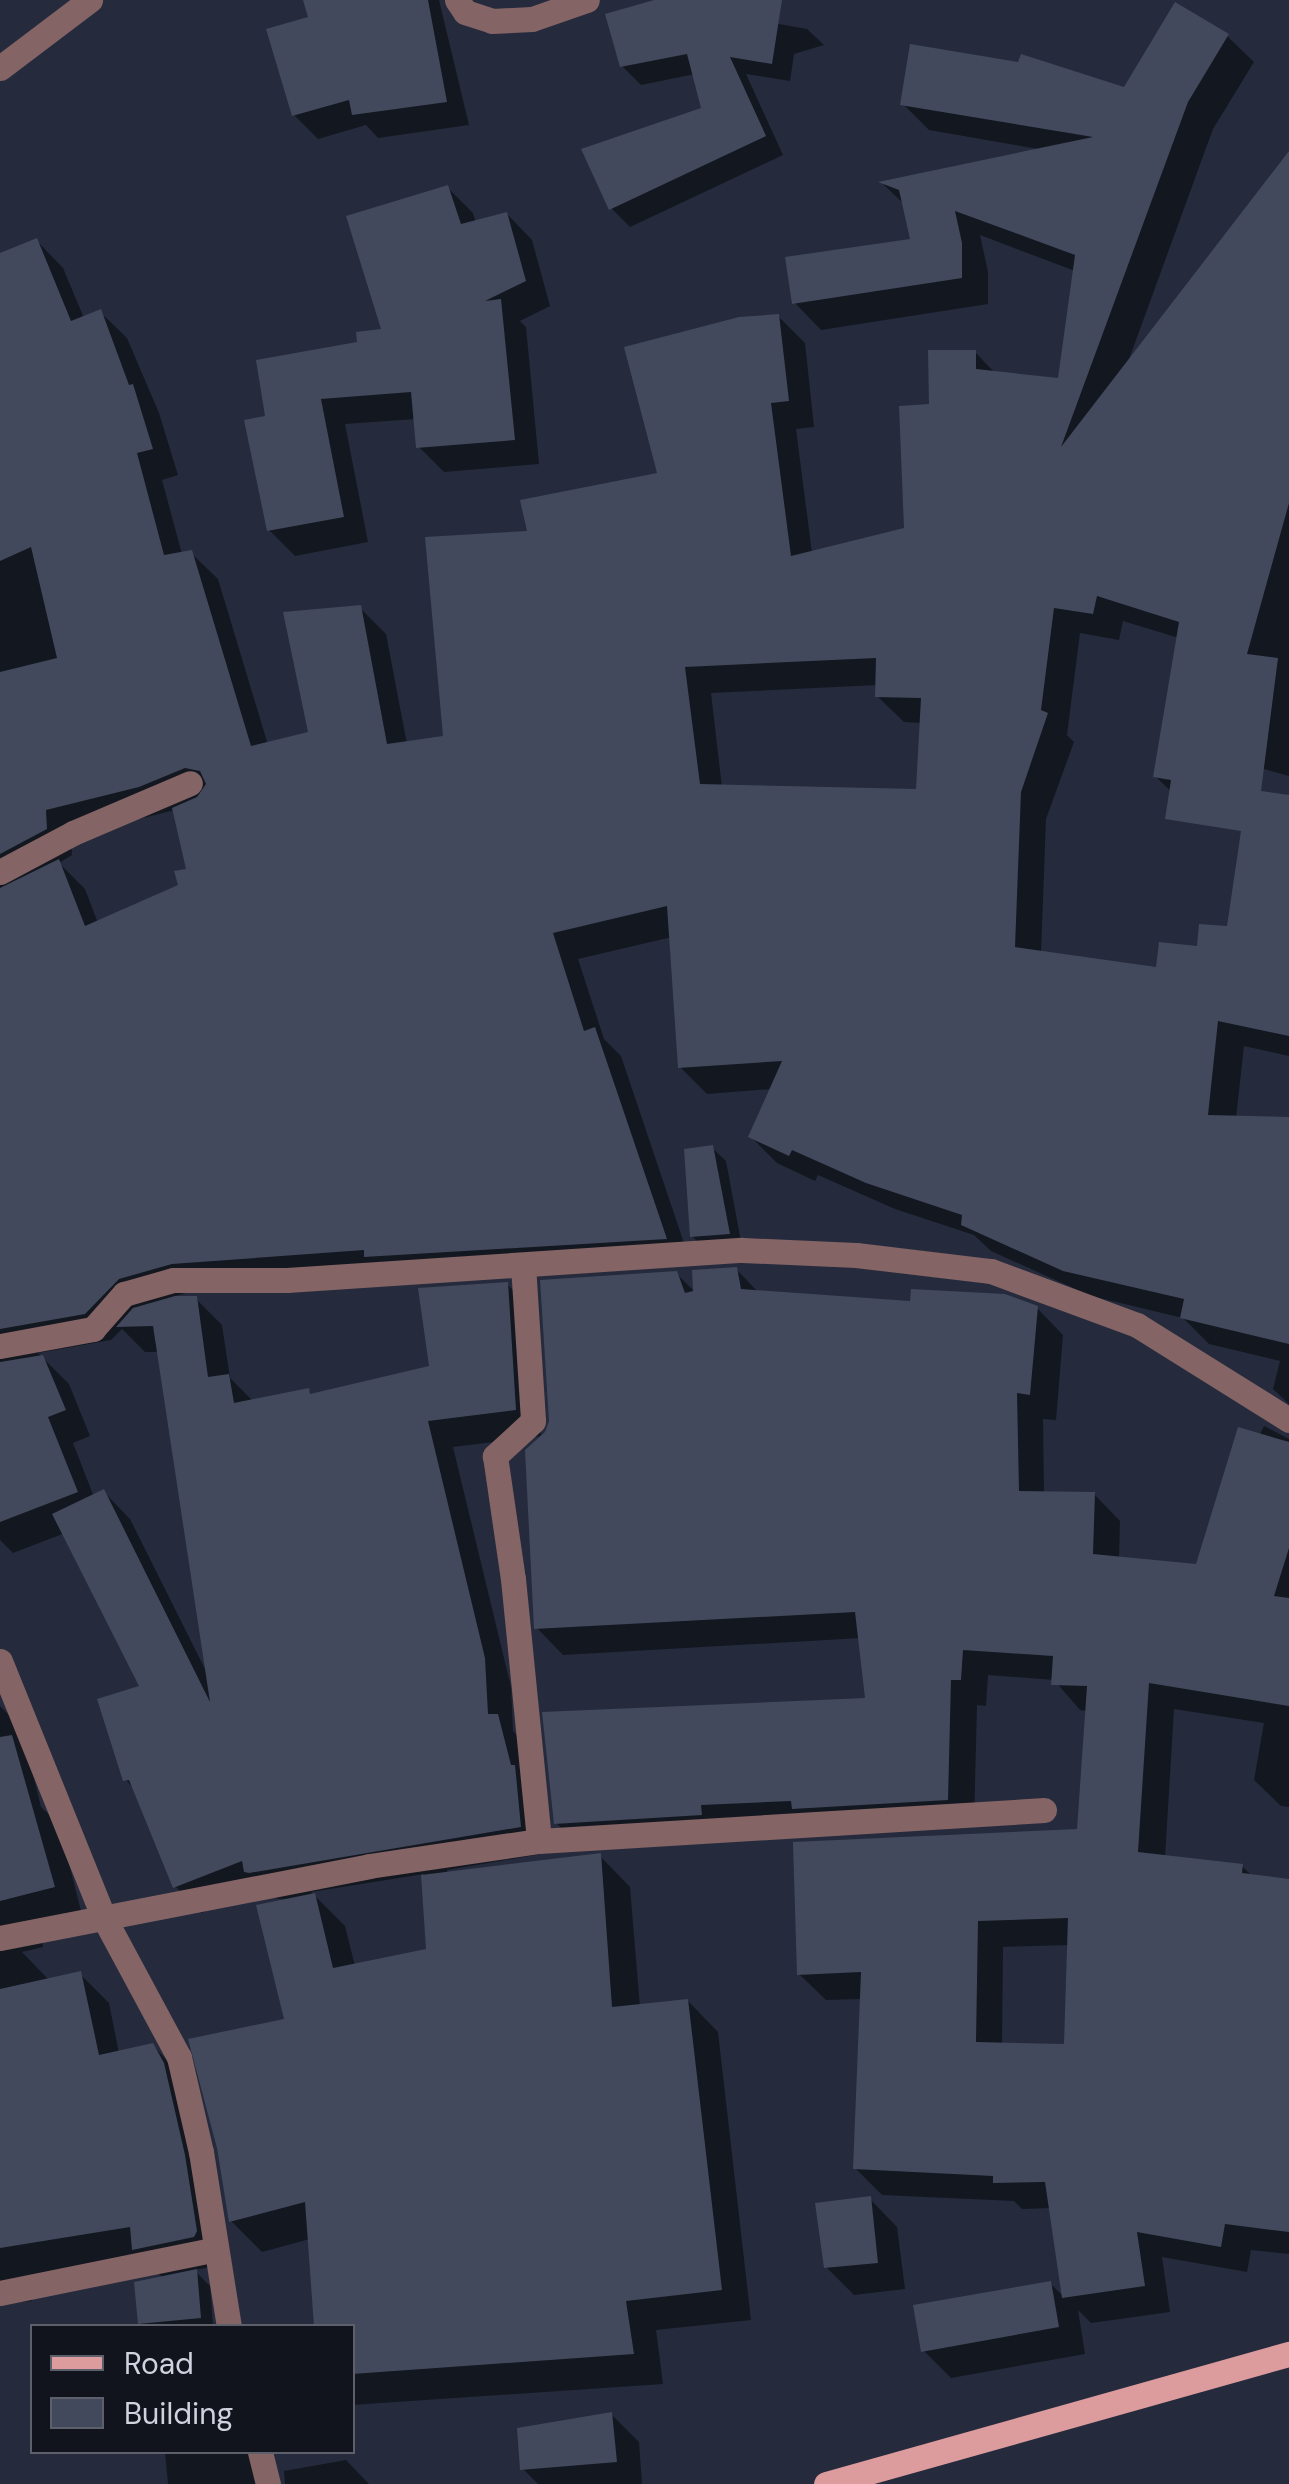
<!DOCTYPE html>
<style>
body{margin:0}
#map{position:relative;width:1289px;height:2484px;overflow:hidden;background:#252b3d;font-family:"DM Sans",sans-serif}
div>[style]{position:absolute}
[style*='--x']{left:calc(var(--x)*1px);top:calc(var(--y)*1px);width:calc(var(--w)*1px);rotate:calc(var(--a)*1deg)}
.shadow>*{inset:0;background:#0007}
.building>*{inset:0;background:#42495c}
.minor>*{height:25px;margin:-12.5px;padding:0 12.5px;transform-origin:12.5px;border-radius:12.5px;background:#846465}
.major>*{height:25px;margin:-12.5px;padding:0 12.5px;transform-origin:12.5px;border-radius:12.5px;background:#dc9b9d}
span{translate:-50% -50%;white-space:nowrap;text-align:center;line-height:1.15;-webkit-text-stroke:9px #11141c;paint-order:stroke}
.legend{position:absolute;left:30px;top:2324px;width:325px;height:130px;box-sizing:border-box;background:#11141c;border:2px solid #5d606a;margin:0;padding:12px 18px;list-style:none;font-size:30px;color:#cfd3df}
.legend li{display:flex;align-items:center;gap:20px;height:50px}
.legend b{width:50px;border:2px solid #5d606a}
</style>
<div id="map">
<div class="shadow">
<i style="clip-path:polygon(306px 0,439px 0,469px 125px,378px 138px,366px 125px,318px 139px,294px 115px,311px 19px)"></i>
<i style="clip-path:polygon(676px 0,712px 0,718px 13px,807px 29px,824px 45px,794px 54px,790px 81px,746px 74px,783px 155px,630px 227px,611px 208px,704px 110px,695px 74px,641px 85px,622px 66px)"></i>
<i style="clip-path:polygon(evenodd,1227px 36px,1254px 62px,1213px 129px,1128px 362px,1289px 190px,1289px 776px,1238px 762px,1183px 803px,1156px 777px,1179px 638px,1123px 621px,1119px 640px,1080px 633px,1067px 735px,1074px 742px,1046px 819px,1041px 953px,1158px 970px,1229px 929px,1289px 829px,1289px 1056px,1244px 1046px,1236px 1118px,1289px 1131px,1289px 1404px,1273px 1389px,1280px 1361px,1209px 1344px,1183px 1318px,1091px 1296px,991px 1251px,974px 1235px,895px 1209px,818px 1175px,815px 1181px,777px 1163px,751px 1137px,772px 1089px,707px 1094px,680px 1067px,672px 937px,578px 959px,604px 1039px,621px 1056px,691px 1264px,200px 1289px,172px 1297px,196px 1299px,222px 1325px,230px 1378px,254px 1402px,308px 1391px,313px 1396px,432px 1368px,507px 1284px,533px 1311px,541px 1436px,453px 1447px,511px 1687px,513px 1731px,524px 1743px,541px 1794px,547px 1853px,447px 1870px,448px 1874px,600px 1856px,630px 1887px,640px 2007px,688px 2001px,718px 2032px,751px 2320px,656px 2330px,663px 2384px,352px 2405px,352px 2326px,316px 2326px,310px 2239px,262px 2252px,231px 2221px,287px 2021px,288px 1900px,274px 1898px,264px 1888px,201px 1913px,175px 1886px,135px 1790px,126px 1780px,142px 1688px,65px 1533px,13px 1553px,0 1540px,0 256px,37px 241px,63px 268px,84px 318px,100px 312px,127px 338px,159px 413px,178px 475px,162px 480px,182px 554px,191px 553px,218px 579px,268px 745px,311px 734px,360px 608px,386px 634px,407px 744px,446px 738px,530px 533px,660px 475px,778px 316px,805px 343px,814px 427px,796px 429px,812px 553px,906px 530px,932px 407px,975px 352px,996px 374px,1060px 381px,1075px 271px,980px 235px,988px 272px,988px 304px,821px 330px,795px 303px,913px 241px,905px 205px,883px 184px,1044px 150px,929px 130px,903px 104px,1125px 90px,1227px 36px,878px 685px,877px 696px,904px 722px,922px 723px,918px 791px,722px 787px,711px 693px,878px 685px,1227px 36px,175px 810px,189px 871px,180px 887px,98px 923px,85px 889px,59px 863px,72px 855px,71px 836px,175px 810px,1227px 36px,122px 1329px,145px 1352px,160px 1352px,207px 1673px,130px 1519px,104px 1492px,94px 1497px,73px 1443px,90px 1436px,69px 1384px,38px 1353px,111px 1340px,122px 1329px,1227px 36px,424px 1874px,429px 1951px,355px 1966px,345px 1926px,311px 1892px,424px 1874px)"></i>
<i style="clip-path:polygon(448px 188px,473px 213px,476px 223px,507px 214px,532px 240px,550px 306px,520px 321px,526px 327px,539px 464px,444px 472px,419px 447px,416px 419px,345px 424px,368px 542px,295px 556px,269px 530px,268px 418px,359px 344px,385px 332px)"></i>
<i style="clip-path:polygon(712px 1148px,726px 1161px,742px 1247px,706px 1250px,692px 1236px)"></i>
<i style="clip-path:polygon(evenodd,736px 1269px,759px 1293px,1037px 1308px,1063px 1335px,1056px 1420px,1043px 1419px,1044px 1494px,1094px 1494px,1120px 1521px,1119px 1559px,1197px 1566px,1264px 1426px,1289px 1439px,1289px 1807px,1281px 1806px,1254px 1780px,1264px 1723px,1174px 1709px,1165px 1858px,1242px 1866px,1253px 1877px,1289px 1882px,1289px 2254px,1251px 2250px,1247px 2272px,1162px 2257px,1170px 2312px,1091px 2323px,1078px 2310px,1085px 2354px,951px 2378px,923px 2350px,1050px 2283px,1064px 2297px,1051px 2208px,1022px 2209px,1014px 2201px,882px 2195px,855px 2168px,862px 1999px,826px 2000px,799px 1974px,1080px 1831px,1088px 1711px,1080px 1710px,1054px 1680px,988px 1675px,986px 1706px,977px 1705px,974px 1825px,583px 1849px,556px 1823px,868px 1700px,861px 1638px,563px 1655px,537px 1628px,547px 1434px,676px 1273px,696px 1293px,736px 1269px,1070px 1945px,1067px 2046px,1002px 2045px,1003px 1947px,1070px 1945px)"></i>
<i style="clip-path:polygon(0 1706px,22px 1728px,41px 1807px,59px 1824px,82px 1915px,39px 1926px,43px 1947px,22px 1952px,50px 1981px,80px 1974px,109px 2003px,119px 2053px,152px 2045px,181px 2074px,223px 2265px,194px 2270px,210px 2286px,213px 2326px,143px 2326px,140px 2323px,164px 2279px,143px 2257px,29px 2275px,32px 2301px,0 2304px)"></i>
<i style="clip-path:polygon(870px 2199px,897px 2227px,905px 2289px,854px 2295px,826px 2267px)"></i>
<i style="clip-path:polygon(612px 2415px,639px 2442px,642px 2484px,538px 2484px,523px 2469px)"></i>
<i style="clip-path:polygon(165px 2452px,262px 2452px,269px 2484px,168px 2484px)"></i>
<i style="clip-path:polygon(346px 2460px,369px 2484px,285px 2484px,284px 2471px)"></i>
</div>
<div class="building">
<i style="clip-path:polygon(303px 0,428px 0,447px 102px,352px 115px,349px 100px,292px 116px,266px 29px,308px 17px)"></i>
<i style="clip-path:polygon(654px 0,782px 0,772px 64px,730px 57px,766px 136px,609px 210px,581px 149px,701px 108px,687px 54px,620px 67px,605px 14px)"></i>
<i style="clip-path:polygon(evenodd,1175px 2px,1229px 34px,1188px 102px,1061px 447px,1289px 151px,1289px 503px,1247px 654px,1278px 658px,1261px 791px,1289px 795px,1289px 1036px,1218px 1021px,1208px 1115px,1289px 1117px,1289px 1344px,1180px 1318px,1184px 1299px,1063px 1271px,961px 1225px,962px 1215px,866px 1183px,792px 1150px,789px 1156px,748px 1137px,782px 1061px,678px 1068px,667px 906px,553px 933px,584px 1031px,595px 1027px,667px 1239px,364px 1257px,364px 1250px,172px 1264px,119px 1279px,85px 1314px,0 1329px,0 888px,59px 859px,85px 926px,178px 885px,174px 871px,186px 869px,172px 808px,197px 797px,206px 784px,200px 771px,185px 768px,139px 787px,46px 810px,47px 829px,0 854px,0 672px,57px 658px,31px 547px,0 561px,0 253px,37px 238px,71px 321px,101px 309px,129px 385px,133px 384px,153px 449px,137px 453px,164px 555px,192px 550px,251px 746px,308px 732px,283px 612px,361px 605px,387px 744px,443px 736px,425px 537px,527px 531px,520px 500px,657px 473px,624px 347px,739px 317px,779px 314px,789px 401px,771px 403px,791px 556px,904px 528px,899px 406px,929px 404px,928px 350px,976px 350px,976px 369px,1058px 378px,1075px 255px,955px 211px,962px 243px,962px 278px,792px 304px,785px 257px,910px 239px,899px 190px,878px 182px,1093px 137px,900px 105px,910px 44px,1018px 62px,1021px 54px,1124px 87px,1175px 2px,1097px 596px,1179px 622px,1153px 777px,1171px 780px,1165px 819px,1241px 831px,1227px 926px,1199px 924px,1197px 946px,1159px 942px,1156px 967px,1015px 947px,1021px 792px,1048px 713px,1041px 710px,1054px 608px,1093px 614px,1097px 596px,1175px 2px,876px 658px,875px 697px,921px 698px,916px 789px,700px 784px,685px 667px,876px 658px)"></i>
<i style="clip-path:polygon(448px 185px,461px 224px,507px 212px,526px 281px,485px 301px,501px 299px,515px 440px,416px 448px,411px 392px,321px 399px,344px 517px,267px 531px,244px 420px,265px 416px,256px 360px,357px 342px,356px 332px,381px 329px,346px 216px)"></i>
<i style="clip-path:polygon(713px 1145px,730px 1234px,690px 1237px,684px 1149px)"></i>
<i style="clip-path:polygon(evenodd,737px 1267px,741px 1289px,910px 1301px,911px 1289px,1005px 1294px,1038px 1306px,1030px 1395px,1017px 1393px,1019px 1491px,1095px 1492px,1093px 1554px,1196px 1564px,1238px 1427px,1289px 1442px,1289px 1548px,1274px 1596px,1289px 1598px,1289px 1706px,1149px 1683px,1138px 1852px,1243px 1864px,1242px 1873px,1289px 1879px,1289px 2232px,1225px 2224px,1221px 2247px,1137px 2232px,1145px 2286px,1062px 2298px,1045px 2182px,993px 2183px,993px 2176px,853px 2169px,861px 1972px,797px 1975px,793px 1842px,1077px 1829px,1087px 1686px,1051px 1685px,1053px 1656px,963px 1650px,961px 1680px,951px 1680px,948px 1800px,792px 1809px,791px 1801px,701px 1805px,702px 1815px,554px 1824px,542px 1712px,865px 1698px,855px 1612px,534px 1629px,525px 1450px,545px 1432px,549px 1421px,540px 1280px,677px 1271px,685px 1293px,693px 1291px,692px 1270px,737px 1267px,1068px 1918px,1064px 2044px,976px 2042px,978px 1921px,1068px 1918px)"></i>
<i style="clip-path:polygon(508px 1282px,516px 1410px,428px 1421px,485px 1658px,488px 1714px,498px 1714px,511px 1765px,515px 1765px,521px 1827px,249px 1873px,244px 1872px,242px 1861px,173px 1888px,129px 1780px,123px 1781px,97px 1699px,139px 1686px,52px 1514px,104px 1489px,210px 1702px,153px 1326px,116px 1327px,133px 1308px,175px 1296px,197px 1296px,208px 1377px,229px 1374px,234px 1403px,309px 1388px,310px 1394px,429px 1366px,418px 1288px)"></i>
<i style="clip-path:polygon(43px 1355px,66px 1410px,48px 1417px,78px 1492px,0 1522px,0 1362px)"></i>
<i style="clip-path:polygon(12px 1735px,55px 1887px,0 1901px,0 1737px)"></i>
<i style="clip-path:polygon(601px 1853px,612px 2007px,688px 1999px,722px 2290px,626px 2301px,634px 2354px,352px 2374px,352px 2326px,314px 2326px,305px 2202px,229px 2222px,217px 2148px,188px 2039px,284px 2019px,256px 1905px,315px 1893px,333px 1968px,426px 1949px,421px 1875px)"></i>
<i style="clip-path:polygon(81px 1971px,99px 2055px,153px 2043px,164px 2063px,185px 2155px,197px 2231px,194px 2237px,132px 2250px,130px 2227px,0 2248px,0 1989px)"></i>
<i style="clip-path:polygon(871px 2196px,878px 2263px,824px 2268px,815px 2203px)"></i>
<i style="clip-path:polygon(197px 2269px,201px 2318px,138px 2324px,134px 2282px)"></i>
<i style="clip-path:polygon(1051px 2281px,1059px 2327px,921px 2352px,913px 2305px)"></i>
<i style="clip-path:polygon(612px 2412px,617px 2462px,520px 2470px,517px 2428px)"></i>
</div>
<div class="minor">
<i style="--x:457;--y:0;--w:14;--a:56"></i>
<i style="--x:465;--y:12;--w:28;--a:18"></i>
<i style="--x:492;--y:21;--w:40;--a:-2.9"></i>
<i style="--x:532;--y:19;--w:58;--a:-19.1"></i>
<i style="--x:0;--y:68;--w:113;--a:-37.1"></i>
<i style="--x:0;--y:872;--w:83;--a:-28.1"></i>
<i style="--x:73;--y:833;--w:127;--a:-23.1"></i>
<i style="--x:523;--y:1265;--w:156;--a:86.3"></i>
<i style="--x:533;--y:1421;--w:52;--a:137.4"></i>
<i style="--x:495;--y:1456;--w:124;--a:81.7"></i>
<i style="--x:513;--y:1579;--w:263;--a:84.3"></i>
<i style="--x:0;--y:1346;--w:95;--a:-10.4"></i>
<i style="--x:93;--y:1329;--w:47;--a:-48.5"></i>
<i style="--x:124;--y:1294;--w:51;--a:-15.9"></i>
<i style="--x:173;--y:1280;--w:114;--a:0"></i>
<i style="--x:287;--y:1280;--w:456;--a:-3.8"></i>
<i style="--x:742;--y:1250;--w:114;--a:2.5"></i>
<i style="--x:856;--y:1255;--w:136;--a:6.8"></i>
<i style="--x:991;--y:1271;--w:156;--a:20.3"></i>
<i style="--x:1137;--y:1325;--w:179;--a:32"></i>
<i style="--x:0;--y:1661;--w:277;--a:68"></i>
<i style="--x:104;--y:1918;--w:158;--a:61.7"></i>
<i style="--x:179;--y:2057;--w:98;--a:77"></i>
<i style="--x:201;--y:2152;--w:176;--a:80.9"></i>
<i style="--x:0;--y:1938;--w:376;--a:-11"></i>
<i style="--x:369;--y:1866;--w:172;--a:-8.4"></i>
<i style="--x:539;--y:1841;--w:506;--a:-3.51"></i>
<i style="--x:0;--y:2293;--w:220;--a:-11.5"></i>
<i style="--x:260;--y:2452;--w:33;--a:76"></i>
</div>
<div class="major">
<i style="--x:826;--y:2484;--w:481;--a:-15.7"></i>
</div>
<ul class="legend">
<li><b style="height:12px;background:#dc9b9d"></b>Road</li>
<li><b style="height:28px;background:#42495c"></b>Building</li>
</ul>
</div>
